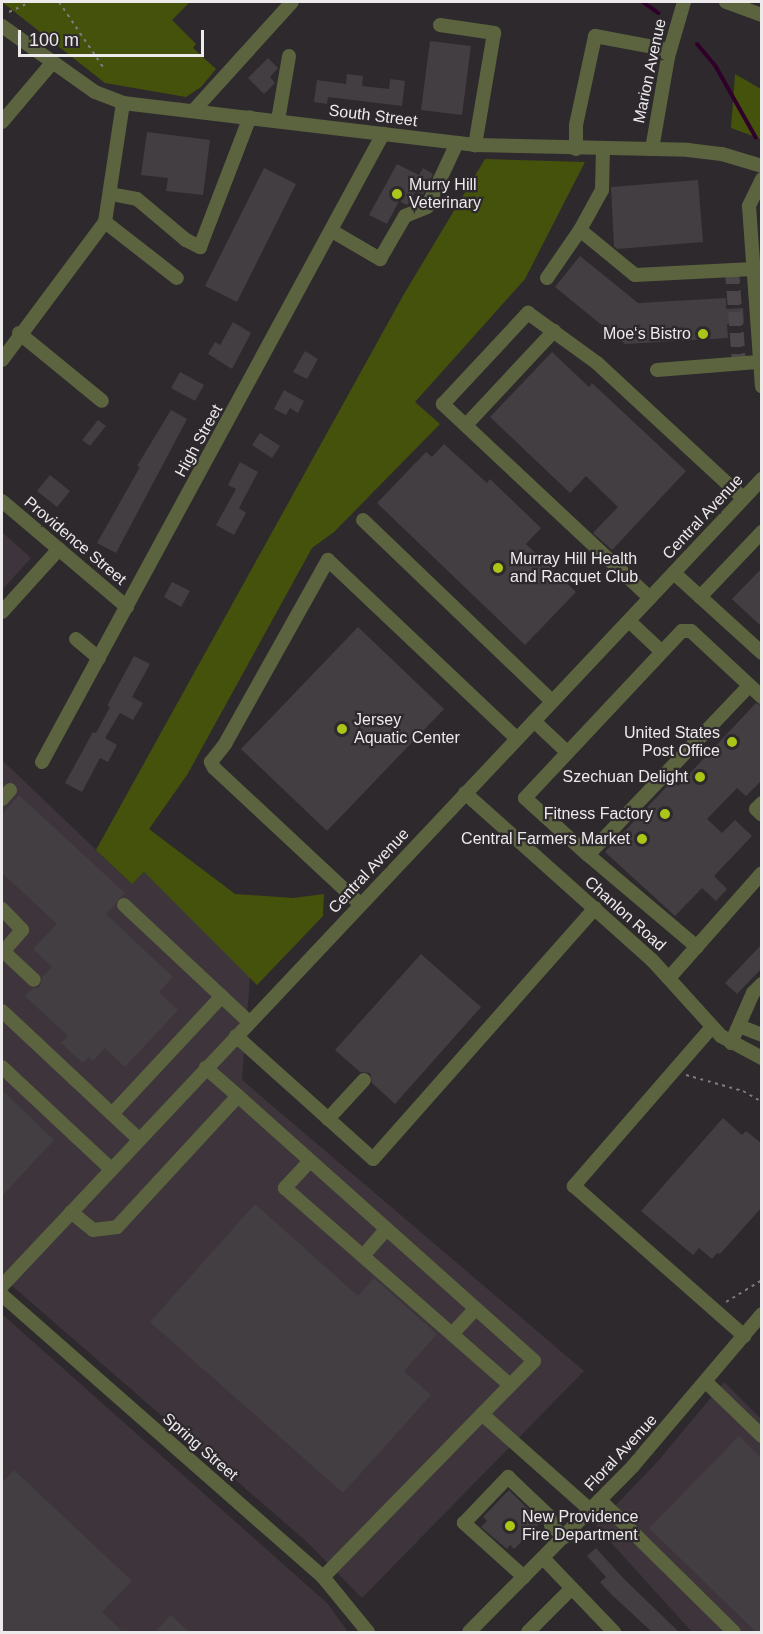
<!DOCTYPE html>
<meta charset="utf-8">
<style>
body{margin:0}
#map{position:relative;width:763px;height:1634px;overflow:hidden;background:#2e292d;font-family:Helvetica,sans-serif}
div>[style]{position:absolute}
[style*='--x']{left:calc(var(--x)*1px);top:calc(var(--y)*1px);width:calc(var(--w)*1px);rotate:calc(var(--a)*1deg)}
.built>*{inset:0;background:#3e343b}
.green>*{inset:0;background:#45520c}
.stream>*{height:4px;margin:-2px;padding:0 2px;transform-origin:2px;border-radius:2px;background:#31002a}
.building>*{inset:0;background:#433e42}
.minor-tunnel>*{height:14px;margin-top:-7px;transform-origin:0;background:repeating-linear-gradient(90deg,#4b464a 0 14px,transparent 0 21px)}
.path>*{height:2px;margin-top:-1px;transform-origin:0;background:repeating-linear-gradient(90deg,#7e7a7d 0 3px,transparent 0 7.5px)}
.minor>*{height:14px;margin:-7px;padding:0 7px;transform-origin:7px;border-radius:7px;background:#5b643f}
.dots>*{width:16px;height:16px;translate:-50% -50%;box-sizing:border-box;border:3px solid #2e292d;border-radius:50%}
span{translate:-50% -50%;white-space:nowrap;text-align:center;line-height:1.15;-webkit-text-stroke:4.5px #2e292d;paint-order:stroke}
.street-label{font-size:16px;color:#edeaec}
.poi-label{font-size:16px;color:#edeaec}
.left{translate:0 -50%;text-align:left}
.right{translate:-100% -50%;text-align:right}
.frame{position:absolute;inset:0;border:3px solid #edeaec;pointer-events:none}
.scale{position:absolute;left:18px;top:30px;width:186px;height:27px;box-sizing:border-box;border:3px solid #edeaec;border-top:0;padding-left:8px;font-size:18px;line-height:21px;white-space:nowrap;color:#edeaec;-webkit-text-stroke:4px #2e292d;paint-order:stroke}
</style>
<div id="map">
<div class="built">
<i style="clip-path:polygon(2px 532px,31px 558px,2px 590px)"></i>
<i style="clip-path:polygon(2px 760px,132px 884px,144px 872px,250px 977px,242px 1080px,584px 1371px,362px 1598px,307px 1542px,2px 1277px)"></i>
<i style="clip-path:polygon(2px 1314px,328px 1604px,348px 1632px,2px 1632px)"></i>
<i style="clip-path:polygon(724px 1382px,761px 1419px,761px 1632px,692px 1632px,596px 1526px,658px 1461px)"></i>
</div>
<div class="green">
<i style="clip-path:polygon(2px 2px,190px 2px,172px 20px,196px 44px,193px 48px,216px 69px,201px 87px,186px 97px,105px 83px)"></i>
<i style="clip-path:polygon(735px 74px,761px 89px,761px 139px,731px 128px)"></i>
<i style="clip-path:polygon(485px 159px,585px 162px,525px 279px,415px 402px,440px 424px,334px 532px,312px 548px,187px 775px,149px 829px,235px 894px,293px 898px,324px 894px,323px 916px,257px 985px,144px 872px,132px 884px,96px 850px,404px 294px)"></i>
</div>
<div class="stream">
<i style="--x:643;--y:2;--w:19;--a:36"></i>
<i style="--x:697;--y:44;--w:30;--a:50"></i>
<i style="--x:716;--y:67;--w:81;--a:60.6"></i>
</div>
<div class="building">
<i style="clip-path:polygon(430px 41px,471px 46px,462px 115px,421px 110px)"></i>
<i style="clip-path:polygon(268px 58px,278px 68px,270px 77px,275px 83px,264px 94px,248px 78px)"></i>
<i style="clip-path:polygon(347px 74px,363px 76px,362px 86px,389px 89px,390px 79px,405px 81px,402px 106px,328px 97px,327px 104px,314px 102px,317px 80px,346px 84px)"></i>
<i style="clip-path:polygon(147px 132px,210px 140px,203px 195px,166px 191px,168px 178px,141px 175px)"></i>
<i style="clip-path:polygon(397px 164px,419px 175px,423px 168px,433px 174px,423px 195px,416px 191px,407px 205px,399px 201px,387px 224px,369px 215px)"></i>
<i style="clip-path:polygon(264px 168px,296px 184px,237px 302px,205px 286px)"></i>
<i style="clip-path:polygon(698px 180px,703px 242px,617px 249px,614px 246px,611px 187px)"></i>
<i style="clip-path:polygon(580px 256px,638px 303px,726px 298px,726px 309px,743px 308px,744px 323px,727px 324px,728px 338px,625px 344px,555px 287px)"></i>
<i style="clip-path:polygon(233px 322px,251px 333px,232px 369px,208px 354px,215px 342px,220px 345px)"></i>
<i style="clip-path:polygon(305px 351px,318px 359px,307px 379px,293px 372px)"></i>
<i style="clip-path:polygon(552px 352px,589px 387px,592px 383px,686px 471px,612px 550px,593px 533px,618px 507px,586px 476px,570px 493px,490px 417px)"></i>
<i style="clip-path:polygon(180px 372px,204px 385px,195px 401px,171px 388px)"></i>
<i style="clip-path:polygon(284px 390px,304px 401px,298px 413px,290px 408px,286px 415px,274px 409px)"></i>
<i style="clip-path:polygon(171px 410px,187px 419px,116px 553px,97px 543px,140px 467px,137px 466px)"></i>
<i style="clip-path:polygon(98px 420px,106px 426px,90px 446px,82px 440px)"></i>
<i style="clip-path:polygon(260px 433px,280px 446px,272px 458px,252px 445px)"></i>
<i style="clip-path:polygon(444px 444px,487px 483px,490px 479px,541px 528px,526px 544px,576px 592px,525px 645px,377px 503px,426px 452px,432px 457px)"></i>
<i style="clip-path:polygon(240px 462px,258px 472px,239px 508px,246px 513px,234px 535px,216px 525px,236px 489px,228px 485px)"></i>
<i style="clip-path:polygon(50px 475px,70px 491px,57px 507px,37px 491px)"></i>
<i style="clip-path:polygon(762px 568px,762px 627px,732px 599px)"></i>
<i style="clip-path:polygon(172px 582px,190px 591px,181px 607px,164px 597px)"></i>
<i style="clip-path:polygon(358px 627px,444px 709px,327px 831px,241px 749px)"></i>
<i style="clip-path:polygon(134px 656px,150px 664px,132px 697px,143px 703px,133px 720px,120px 713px,105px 738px,117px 745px,108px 762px,100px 758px,82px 792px,65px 783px,93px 732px,96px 733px,110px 707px,107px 706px)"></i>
<i style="clip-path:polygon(756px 703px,762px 706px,762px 780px,746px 796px,737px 788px,707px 819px,722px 833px,735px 820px,752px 836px,714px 876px,727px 889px,716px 901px,702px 888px,675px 916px,605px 852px,672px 781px,678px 786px)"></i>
<i style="clip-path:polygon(19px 795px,125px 893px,106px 914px,173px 977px,159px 992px,178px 1010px,125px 1067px,105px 1048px,93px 1061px,89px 1057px,83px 1063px,61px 1043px,68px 1036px,25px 996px,32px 989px,40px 987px,42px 977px,52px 967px,33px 949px,57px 924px,2px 873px,2px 814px)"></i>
<i style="clip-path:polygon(762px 944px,762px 968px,737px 994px,725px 983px)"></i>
<i style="clip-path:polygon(421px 954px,481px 1007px,395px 1104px,372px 1083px,370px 1073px,360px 1072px,335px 1050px)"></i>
<i style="clip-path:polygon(2px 1090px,54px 1140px,2px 1196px)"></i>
<i style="clip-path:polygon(723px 1118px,742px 1135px,746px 1131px,762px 1144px,762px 1207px,720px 1254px,717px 1253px,712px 1259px,699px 1248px,693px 1255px,641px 1211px)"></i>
<i style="clip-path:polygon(255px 1204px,358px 1296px,374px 1278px,437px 1334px,404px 1371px,431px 1395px,343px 1493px,150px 1322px)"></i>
<i style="clip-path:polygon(739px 1436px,762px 1458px,762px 1632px,756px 1632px,649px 1528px)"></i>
<i style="clip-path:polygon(14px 1470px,132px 1581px,102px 1612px,123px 1632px,2px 1632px,2px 1483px)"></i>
<i style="clip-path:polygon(509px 1490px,541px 1522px,514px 1549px,510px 1545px,507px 1549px,481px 1527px,487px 1521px,483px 1517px)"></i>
<i style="clip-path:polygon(596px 1548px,623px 1578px,679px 1632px,652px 1632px,612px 1595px,600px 1582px,606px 1577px,587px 1556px)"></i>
<i style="clip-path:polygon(171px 1615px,189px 1632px,155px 1632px)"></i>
</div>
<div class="minor-tunnel">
<i style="--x:732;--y:270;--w:94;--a:85.7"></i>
</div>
<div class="path">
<i style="--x:59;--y:2;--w:82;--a:55.9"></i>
<i style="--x:9;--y:12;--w:23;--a:-25"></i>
<i style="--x:686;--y:1075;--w:59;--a:15.7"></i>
<i style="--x:743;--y:1091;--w:22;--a:30"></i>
<i style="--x:726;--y:1302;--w:42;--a:-31.4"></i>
</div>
<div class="minor">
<i style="--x:726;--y:2;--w:38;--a:20"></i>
<i style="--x:440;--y:25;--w:55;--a:8.4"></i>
<i style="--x:494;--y:33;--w:114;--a:99.6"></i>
<i style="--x:2;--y:26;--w:114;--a:35.4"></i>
<i style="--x:95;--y:92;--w:30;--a:21"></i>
<i style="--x:123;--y:103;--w:354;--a:6.8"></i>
<i style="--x:475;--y:145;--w:213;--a:1.3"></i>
<i style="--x:688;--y:150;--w:34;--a:7"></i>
<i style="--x:722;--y:154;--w:42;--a:16.7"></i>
<i style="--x:195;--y:109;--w:144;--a:-47.8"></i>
<i style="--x:278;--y:120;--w:65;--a:-80.2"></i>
<i style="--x:2;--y:122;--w:77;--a:-49.7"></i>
<i style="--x:576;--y:149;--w:24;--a:-90"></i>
<i style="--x:576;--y:125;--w:91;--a:-77.9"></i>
<i style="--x:595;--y:36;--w:75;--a:10.7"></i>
<i style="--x:652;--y:149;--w:93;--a:-80.1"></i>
<i style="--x:668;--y:57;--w:57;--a:-73.8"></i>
<i style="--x:762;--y:179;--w:30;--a:116"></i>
<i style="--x:749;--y:206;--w:181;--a:85.9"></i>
<i style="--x:111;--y:194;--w:26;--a:11"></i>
<i style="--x:137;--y:199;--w:64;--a:39.9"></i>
<i style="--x:186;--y:240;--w:16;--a:27"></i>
<i style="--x:200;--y:247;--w:139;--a:-69"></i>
<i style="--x:105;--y:222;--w:91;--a:37.9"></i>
<i style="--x:580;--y:230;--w:71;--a:39.3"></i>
<i style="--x:635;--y:275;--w:118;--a:-2.9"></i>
<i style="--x:332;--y:231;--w:56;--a:30.3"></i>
<i style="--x:380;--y:259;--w:50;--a:-59.8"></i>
<i style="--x:405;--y:216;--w:24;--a:-22"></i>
<i style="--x:427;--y:207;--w:71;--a:-64.9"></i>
<i style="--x:547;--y:278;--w:58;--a:-55.5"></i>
<i style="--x:580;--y:230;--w:46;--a:-61.2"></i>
<i style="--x:602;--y:190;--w:42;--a:-88.6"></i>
<i style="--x:19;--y:333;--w:107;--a:39.3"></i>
<i style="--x:2;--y:360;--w:172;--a:-53.3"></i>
<i style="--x:105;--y:222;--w:120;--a:-81.4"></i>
<i style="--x:657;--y:370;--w:101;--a:-4.5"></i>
<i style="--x:466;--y:425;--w:129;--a:-46.9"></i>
<i style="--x:2;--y:501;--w:164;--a:40.3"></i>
<i style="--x:363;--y:520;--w:262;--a:43.8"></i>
<i style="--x:674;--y:573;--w:119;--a:42.3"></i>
<i style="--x:700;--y:597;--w:90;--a:-46.4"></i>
<i style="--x:650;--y:598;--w:284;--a:-136.9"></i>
<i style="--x:443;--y:404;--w:125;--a:-47"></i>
<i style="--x:528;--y:313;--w:85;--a:35.9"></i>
<i style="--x:597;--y:363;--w:199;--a:42.8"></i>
<i style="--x:2;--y:612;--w:85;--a:-47.9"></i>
<i style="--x:629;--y:621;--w:44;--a:43.2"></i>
<i style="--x:76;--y:639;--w:30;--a:40"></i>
<i style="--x:534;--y:721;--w:45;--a:43.2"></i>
<i style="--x:42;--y:762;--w:715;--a:-61.5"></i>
<i style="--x:465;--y:793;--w:251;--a:41.8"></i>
<i style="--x:652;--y:960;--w:103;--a:47.8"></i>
<i style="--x:721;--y:1036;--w:47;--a:28.2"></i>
<i style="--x:2;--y:799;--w:12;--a:-48"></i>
<i style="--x:762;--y:803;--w:8;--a:135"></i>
<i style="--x:756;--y:809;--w:8;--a:45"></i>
<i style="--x:588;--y:855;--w:233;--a:-46.4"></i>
<i style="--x:360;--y:904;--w:200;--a:-137"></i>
<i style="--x:214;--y:768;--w:7;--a:-117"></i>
<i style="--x:211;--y:762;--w:23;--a:-52"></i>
<i style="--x:225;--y:744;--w:211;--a:-60.8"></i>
<i style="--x:328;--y:560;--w:260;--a:43.4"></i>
<i style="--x:124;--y:905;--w:171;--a:43.1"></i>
<i style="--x:2;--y:909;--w:29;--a:46"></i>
<i style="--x:22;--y:930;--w:30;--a:131"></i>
<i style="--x:697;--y:947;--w:143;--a:-139.8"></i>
<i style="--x:588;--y:855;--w:85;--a:-137.9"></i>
<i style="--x:525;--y:798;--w:229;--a:-46.8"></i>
<i style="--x:682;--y:631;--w:9;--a:0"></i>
<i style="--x:691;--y:631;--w:97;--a:42.9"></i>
<i style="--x:3;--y:951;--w:42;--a:43.1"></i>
<i style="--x:669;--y:978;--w:140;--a:-48.5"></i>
<i style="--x:2;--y:1011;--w:187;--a:43.1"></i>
<i style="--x:739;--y:1026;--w:25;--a:21"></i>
<i style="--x:712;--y:1027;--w:211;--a:131"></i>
<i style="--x:574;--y:1186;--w:227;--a:41.4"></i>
<i style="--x:236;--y:1036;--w:184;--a:41.9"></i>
<i style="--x:373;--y:1159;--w:335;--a:-48.5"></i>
<i style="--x:731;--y:1043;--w:55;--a:-66.3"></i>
<i style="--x:753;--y:993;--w:13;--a:-45"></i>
<i style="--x:2;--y:1067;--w:149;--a:43.1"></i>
<i style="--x:238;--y:1096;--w:397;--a:41.8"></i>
<i style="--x:534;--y:1361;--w:302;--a:134.3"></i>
<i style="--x:112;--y:1114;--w:161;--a:-47"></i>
<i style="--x:328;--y:1119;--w:53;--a:-47.3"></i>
<i style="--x:310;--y:1161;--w:37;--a:133"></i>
<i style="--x:285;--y:1188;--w:299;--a:41.2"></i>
<i style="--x:71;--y:1212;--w:28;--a:39"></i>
<i style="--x:93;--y:1230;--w:24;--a:-7"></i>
<i style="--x:117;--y:1227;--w:178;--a:-47.3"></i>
<i style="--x:238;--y:1096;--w:43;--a:-138.8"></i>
<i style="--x:363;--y:1256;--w:35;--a:-49"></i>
<i style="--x:2;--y:1286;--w:1109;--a:-46.72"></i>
<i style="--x:2;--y:1295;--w:427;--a:41.3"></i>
<i style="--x:323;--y:1577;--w:71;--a:50.7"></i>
<i style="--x:452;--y:1334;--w:34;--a:-47"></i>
<i style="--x:706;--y:1382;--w:78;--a:44"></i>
<i style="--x:482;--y:1414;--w:144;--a:41.6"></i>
<i style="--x:600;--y:1500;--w:188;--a:44.6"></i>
<i style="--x:543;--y:1558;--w:103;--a:46.2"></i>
<i style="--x:524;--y:1577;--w:81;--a:-138"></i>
<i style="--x:464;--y:1523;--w:64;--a:-46.3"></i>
<i style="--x:508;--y:1477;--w:57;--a:43.6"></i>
<i style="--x:549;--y:1516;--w:9;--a:77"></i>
<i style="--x:551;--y:1525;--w:18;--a:43"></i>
<i style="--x:469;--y:1632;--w:233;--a:-45.3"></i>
<i style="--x:633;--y:1466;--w:199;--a:-49.7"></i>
<i style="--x:528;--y:1632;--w:62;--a:-45"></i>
</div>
<div class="dots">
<i style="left:397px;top:194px;background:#aac718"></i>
<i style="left:703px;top:334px;background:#aac718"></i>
<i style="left:498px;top:568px;background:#aac718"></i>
<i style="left:342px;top:729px;background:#aac718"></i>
<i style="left:732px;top:742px;background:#aac718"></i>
<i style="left:700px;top:777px;background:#aac718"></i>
<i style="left:665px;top:814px;background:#aac718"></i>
<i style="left:642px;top:839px;background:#aac718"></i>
<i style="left:510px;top:1526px;background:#aac718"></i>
</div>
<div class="street-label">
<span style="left:650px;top:71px;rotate:-78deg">Marion Avenue</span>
<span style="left:373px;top:116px;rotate:7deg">South Street</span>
<span style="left:199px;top:441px;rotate:-61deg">High Street</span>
<span style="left:703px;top:517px;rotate:-47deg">Central Avenue</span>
<span style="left:75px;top:541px;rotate:40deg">Providence Street</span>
<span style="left:369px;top:871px;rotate:-47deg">Central Avenue</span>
<span style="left:625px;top:914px;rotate:42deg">Chanlon Road</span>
<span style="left:200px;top:1447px;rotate:41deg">Spring Street</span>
<span style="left:621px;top:1453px;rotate:-47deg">Floral Avenue</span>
</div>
<div class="poi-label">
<span class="left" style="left:409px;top:194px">Murry Hill<br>Veterinary</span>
<span class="right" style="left:691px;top:334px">Moe‘s Bistro</span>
<span class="left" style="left:510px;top:568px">Murray Hill Health<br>and Racquet Club</span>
<span class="left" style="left:354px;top:729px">Jersey<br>Aquatic Center</span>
<span class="right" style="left:720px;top:742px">United States<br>Post Office</span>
<span class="right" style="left:688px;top:777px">Szechuan Delight</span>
<span class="right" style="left:653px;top:814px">Fitness Factory</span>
<span class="right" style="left:630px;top:839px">Central Farmers Market</span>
<span class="left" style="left:522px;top:1526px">New Providence<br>Fire Department</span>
</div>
<div class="frame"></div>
<div class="scale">100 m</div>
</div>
